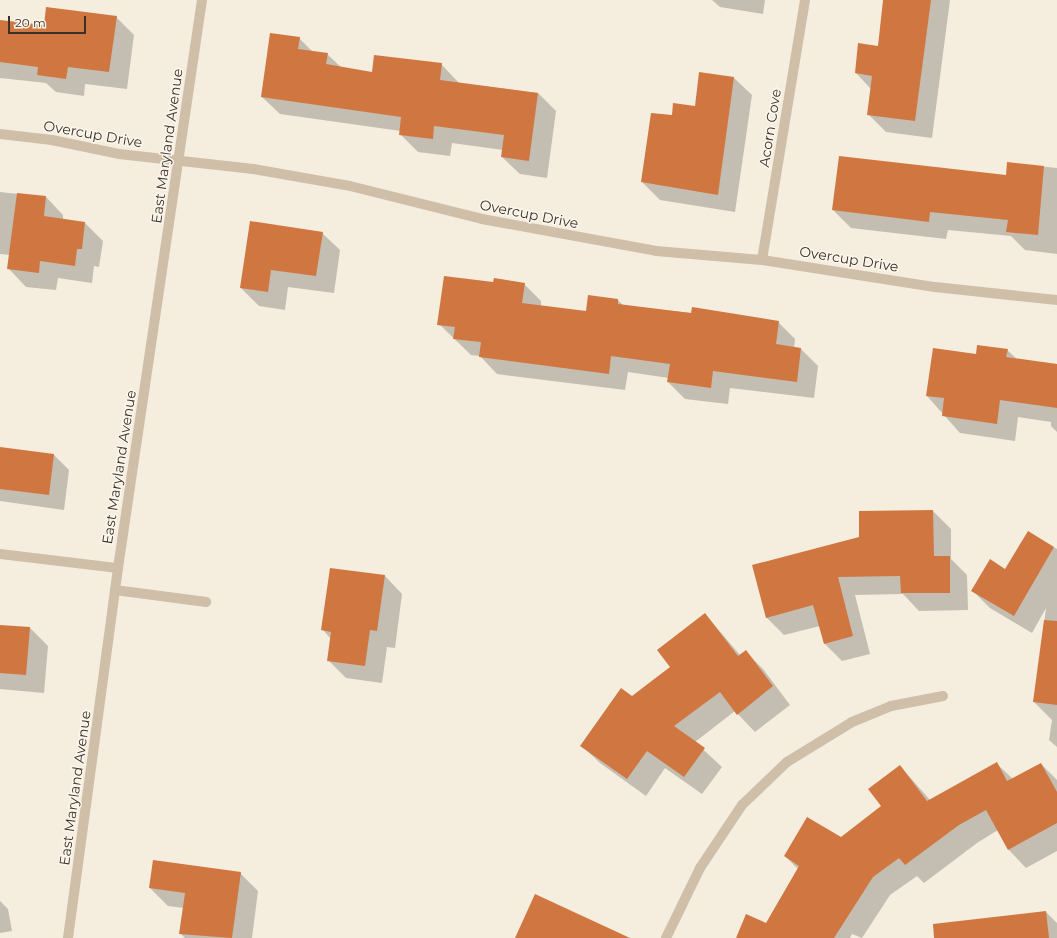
<!DOCTYPE html>
<style>
body{margin:0}
#map{position:relative;width:1057px;height:938px;overflow:hidden;background:#f5edde;font-family:Montserrat,sans-serif}
div>[style]{position:absolute}
[style*='--x']{left:calc(var(--x)*1px);top:calc(var(--y)*1px);width:calc(var(--w)*1px);rotate:calc(var(--a)*1deg)}
.shadow>*{inset:0;background:#0003}
.building>*{inset:0;background:#d07741}
.minor>*{height:10px;margin:-5px;padding:0 5px;transform-origin:5px;border-radius:5px;background:#cfbfa9}
.tertiary>*{height:10px;margin:-5px;padding:0 5px;transform-origin:5px;border-radius:5px;background:#cfbfa9}
span{translate:-50% -50%;white-space:nowrap;text-align:center;line-height:1.15;-webkit-text-stroke:3px #fcf6ec;paint-order:stroke}
.street-label{font-size:14px;color:#3b3129}
.scale{position:absolute;left:8px;top:16px;width:78px;height:18px;box-sizing:border-box;border:2px solid #3b3129;border-top:0;padding-left:5px;font-size:12px;line-height:14px;white-space:nowrap;color:#3b3129;-webkit-text-stroke:3px #fcf6ec;paint-order:stroke}
</style>
<div id="map">
<div class="shadow">
<i style="clip-path:polygon(712px 0,765px 0,763px 14px,720px 7px)"></i>
<i style="clip-path:polygon(884px 0,950px 0,932px 138px,886px 132px,868px 114px,871px 89px,856px 73px,879px 47px)"></i>
<i style="clip-path:polygon(116px 17px,134px 35px,127px 89px,85px 84px,84px 96px,56px 92px,46px 83px,0 78px,0 21px,44px 26px)"></i>
<i style="clip-path:polygon(299px 38px,313px 52px,327px 54px,342px 68px,373px 73px,441px 64px,459px 83px,538px 93px,556px 111px,547px 178px,520px 174px,502px 157px,503px 150px,452px 143px,450px 156px,418px 152px,400px 134px,401px 131px,280px 114px,262px 97px)"></i>
<i style="clip-path:polygon(734px 78px,752px 95px,735px 212px,660px 200px,642px 182px,672px 117px,696px 107px)"></i>
<i style="clip-path:polygon(1008px 163px,1057px 168px,1057px 254px,1025px 250px,1011px 236px,948px 230px,946px 239px,851px 228px,833px 210px,1007px 176px)"></i>
<i style="clip-path:polygon(0 192px,46px 197px,63px 215px,63px 220px,85px 223px,103px 241px,99px 267px,94px 266px,92px 283px,58px 278px,56px 290px,26px 287px,9px 269px,10px 255px,0 254px)"></i>
<i style="clip-path:polygon(322px 233px,340px 250px,334px 293px,288px 287px,285px 310px,259px 306px,241px 288px)"></i>
<i style="clip-path:polygon(494px 283px,524px 284px,541px 301px,541px 306px,587px 312px,618px 300px,624px 306px,778px 322px,795px 339px,794px 348px,801px 349px,818px 366px,814px 398px,730px 388px,728px 404px,685px 399px,668px 382px,669px 378px,628px 372px,625px 390px,497px 374px,480px 356px,471px 355px,439px 324px)"></i>
<i style="clip-path:polygon(1007px 350px,1017px 359px,1057px 365px,1057px 432px,1051px 426px,1051px 422px,1018px 417px,1015px 441px,960px 433px,927px 396px,977px 355px)"></i>
<i style="clip-path:polygon(0 448px,54px 455px,69px 470px,64px 510px,0 501px)"></i>
<i style="clip-path:polygon(933px 511px,951px 529px,951px 559px,967px 575px,968px 610px,919px 611px,903px 594px,855px 595px,870px 654px,842px 661px,825px 644px,820px 626px,784px 635px,766px 617px)"></i>
<i style="clip-path:polygon(1028px 532px,1057px 549px,1057px 747px,1049px 740px,1052px 720px,1034px 702px,1046px 608px,1032px 633px,990px 608px,973px 591px,1006px 570px)"></i>
<i style="clip-path:polygon(385px 576px,402px 594px,395px 648px,387px 647px,382px 683px,346px 678px,328px 660px,331px 639px,323px 630px)"></i>
<i style="clip-path:polygon(705px 614px,740px 655px,746px 652px,763px 669px,790px 705px,755px 732px,735px 711px,695px 742px,722px 767px,702px 794px,665px 768px,646px 796px,600px 763px,582px 746px,632px 698px,672px 668px)"></i>
<i style="clip-path:polygon(0 626px,30px 628px,48px 646px,44px 693px,0 689px)"></i>
<i style="clip-path:polygon(997px 764px,1013px 779px,1041px 764px,1057px 780px,1057px 851px,1026px 868px,1009px 850px,998px 830px,977px 843px,924px 883px,917px 876px,890px 895px,862px 938px,852px 934px,850px 938px,737px 938px,766px 924px,798px 869px,785px 856px,841px 838px,883px 807px,900px 766px,930px 800px)"></i>
<i style="clip-path:polygon(240px 873px,258px 891px,252px 938px,185px 938px,180px 933px,184px 908px,168px 906px,150px 888px)"></i>
<i style="clip-path:polygon(0 901px,8px 909px,12px 931px,0 933px)"></i>
<i style="clip-path:polygon(1046px 912px,1057px 923px,1057px 938px,972px 938px)"></i>
</div>
<div class="building">
<i style="clip-path:polygon(883px 0,931px 0,915px 121px,867px 115px,872px 76px,855px 73px,858px 43px,878px 46px)"></i>
<i style="clip-path:polygon(46px 7px,117px 16px,109px 72px,68px 67px,66px 79px,37px 75px,38px 67px,0 62px,0 20px,44px 25px)"></i>
<i style="clip-path:polygon(270px 33px,300px 37px,298px 49px,328px 53px,326px 64px,372px 72px,374px 55px,442px 63px,440px 80px,538px 93px,529px 161px,501px 157px,504px 135px,434px 126px,433px 139px,399px 135px,401px 117px,261px 97px)"></i>
<i style="clip-path:polygon(699px 72px,734px 77px,718px 195px,641px 182px,651px 113px,672px 115px,673px 103px,695px 106px)"></i>
<i style="clip-path:polygon(839px 156px,1006px 175px,1007px 162px,1044px 166px,1038px 235px,1006px 232px,1008px 220px,930px 212px,929px 222px,832px 210px)"></i>
<i style="clip-path:polygon(17px 193px,46px 196px,44px 216px,85px 222px,82px 249px,77px 249px,75px 266px,40px 261px,39px 273px,7px 269px)"></i>
<i style="clip-path:polygon(250px 221px,323px 232px,316px 276px,271px 270px,268px 292px,240px 288px)"></i>
<i style="clip-path:polygon(444px 276px,493px 282px,494px 278px,525px 283px,522px 303px,586px 311px,588px 295px,618px 299px,618px 304px,691px 313px,692px 307px,779px 321px,776px 344px,801px 348px,797px 382px,713px 371px,711px 388px,667px 382px,670px 364px,611px 356px,609px 374px,479px 357px,481px 342px,453px 339px,455px 327px,437px 325px)"></i>
<i style="clip-path:polygon(977px 345px,1008px 349px,1006px 357px,1057px 364px,1057px 408px,1000px 400px,997px 424px,942px 416px,944px 398px,926px 396px,933px 348px,976px 354px)"></i>
<i style="clip-path:polygon(0 447px,54px 454px,49px 495px,0 489px)"></i>
<i style="clip-path:polygon(933px 510px,934px 556px,950px 556px,950px 593px,901px 593px,900px 576px,838px 577px,853px 636px,824px 644px,813px 605px,766px 618px,752px 565px,859px 537px,859px 511px)"></i>
<i style="clip-path:polygon(1028px 531px,1054px 547px,1014px 616px,971px 591px,990px 559px,1005px 569px)"></i>
<i style="clip-path:polygon(330px 568px,385px 575px,377px 631px,370px 630px,365px 666px,327px 661px,331px 632px,321px 630px)"></i>
<i style="clip-path:polygon(705px 613px,738px 656px,746px 650px,773px 686px,737px 715px,720px 692px,674px 726px,705px 748px,684px 777px,647px 751px,627px 779px,580px 746px,621px 688px,632px 696px,670px 667px,657px 650px)"></i>
<i style="clip-path:polygon(1044px 620px,1057px 621px,1057px 705px,1033px 702px)"></i>
<i style="clip-path:polygon(0 625px,30px 627px,26px 675px,0 673px)"></i>
<i style="clip-path:polygon(997px 762px,1007px 781px,1041px 763px,1057px 792px,1057px 823px,1008px 850px,986px 810px,959px 825px,905px 865px,899px 858px,873px 877px,834px 938px,736px 938px,746px 914px,766px 923px,799px 866px,784px 856px,807px 817px,841px 837px,881px 806px,868px 789px,900px 765px,927px 801px)"></i>
<i style="clip-path:polygon(153px 860px,241px 872px,232px 938px,179px 934px,185px 893px,149px 888px)"></i>
<i style="clip-path:polygon(535px 894px,630px 938px,515px 938px)"></i>
<i style="clip-path:polygon(1046px 911px,1049px 938px,934px 938px,933px 924px)"></i>
</div>
<div class="minor">
<i style="--x:0;--y:134;--w:52;--a:6.6"></i>
<i style="--x:52;--y:140;--w:68;--a:11.8"></i>
<i style="--x:119;--y:154;--w:135;--a:6.4"></i>
<i style="--x:253;--y:169;--w:98;--a:9.9"></i>
<i style="--x:350;--y:186;--w:136;--a:14"></i>
<i style="--x:482;--y:219;--w:177;--a:10.4"></i>
<i style="--x:656;--y:251;--w:106;--a:4.9"></i>
<i style="--x:762;--y:260;--w:175;--a:8.9"></i>
<i style="--x:935;--y:287;--w:123;--a:6.1"></i>
<i style="--x:762;--y:260;--w:264;--a:-80.6"></i>
<i style="--x:0;--y:554;--w:119;--a:6.8"></i>
<i style="--x:115;--y:590;--w:92;--a:7.5"></i>
<i style="--x:666;--y:938;--w:78;--a:-64.1"></i>
<i style="--x:700;--y:868;--w:76;--a:-56.3"></i>
<i style="--x:742;--y:805;--w:62;--a:-43.7"></i>
<i style="--x:787;--y:762;--w:76;--a:-31.6"></i>
<i style="--x:852;--y:722;--w:42;--a:-22.3"></i>
<i style="--x:891;--y:706;--w:53;--a:-10.9"></i>
</div>
<div class="tertiary">
<i style="--x:68;--y:938;--w:373;--a:-82.3"></i>
<i style="--x:118;--y:568;--w:574;--a:-81.59"></i>
</div>
<div class="street-label">
<span style="left:770px;top:128px;rotate:-81deg">Acorn Cove</span>
<span style="left:93px;top:134px;rotate:10deg">Overcup Drive</span>
<span style="left:167px;top:146px;rotate:-82deg">East Maryland Avenue</span>
<span style="left:529px;top:214px;rotate:11deg">Overcup Drive</span>
<span style="left:849px;top:259px;rotate:9deg">Overcup Drive</span>
<span style="left:119px;top:467px;rotate:-81deg">East Maryland Avenue</span>
<span style="left:75px;top:788px;rotate:-82deg">East Maryland Avenue</span>
</div>
<div class="scale">20 m</div>
</div>
